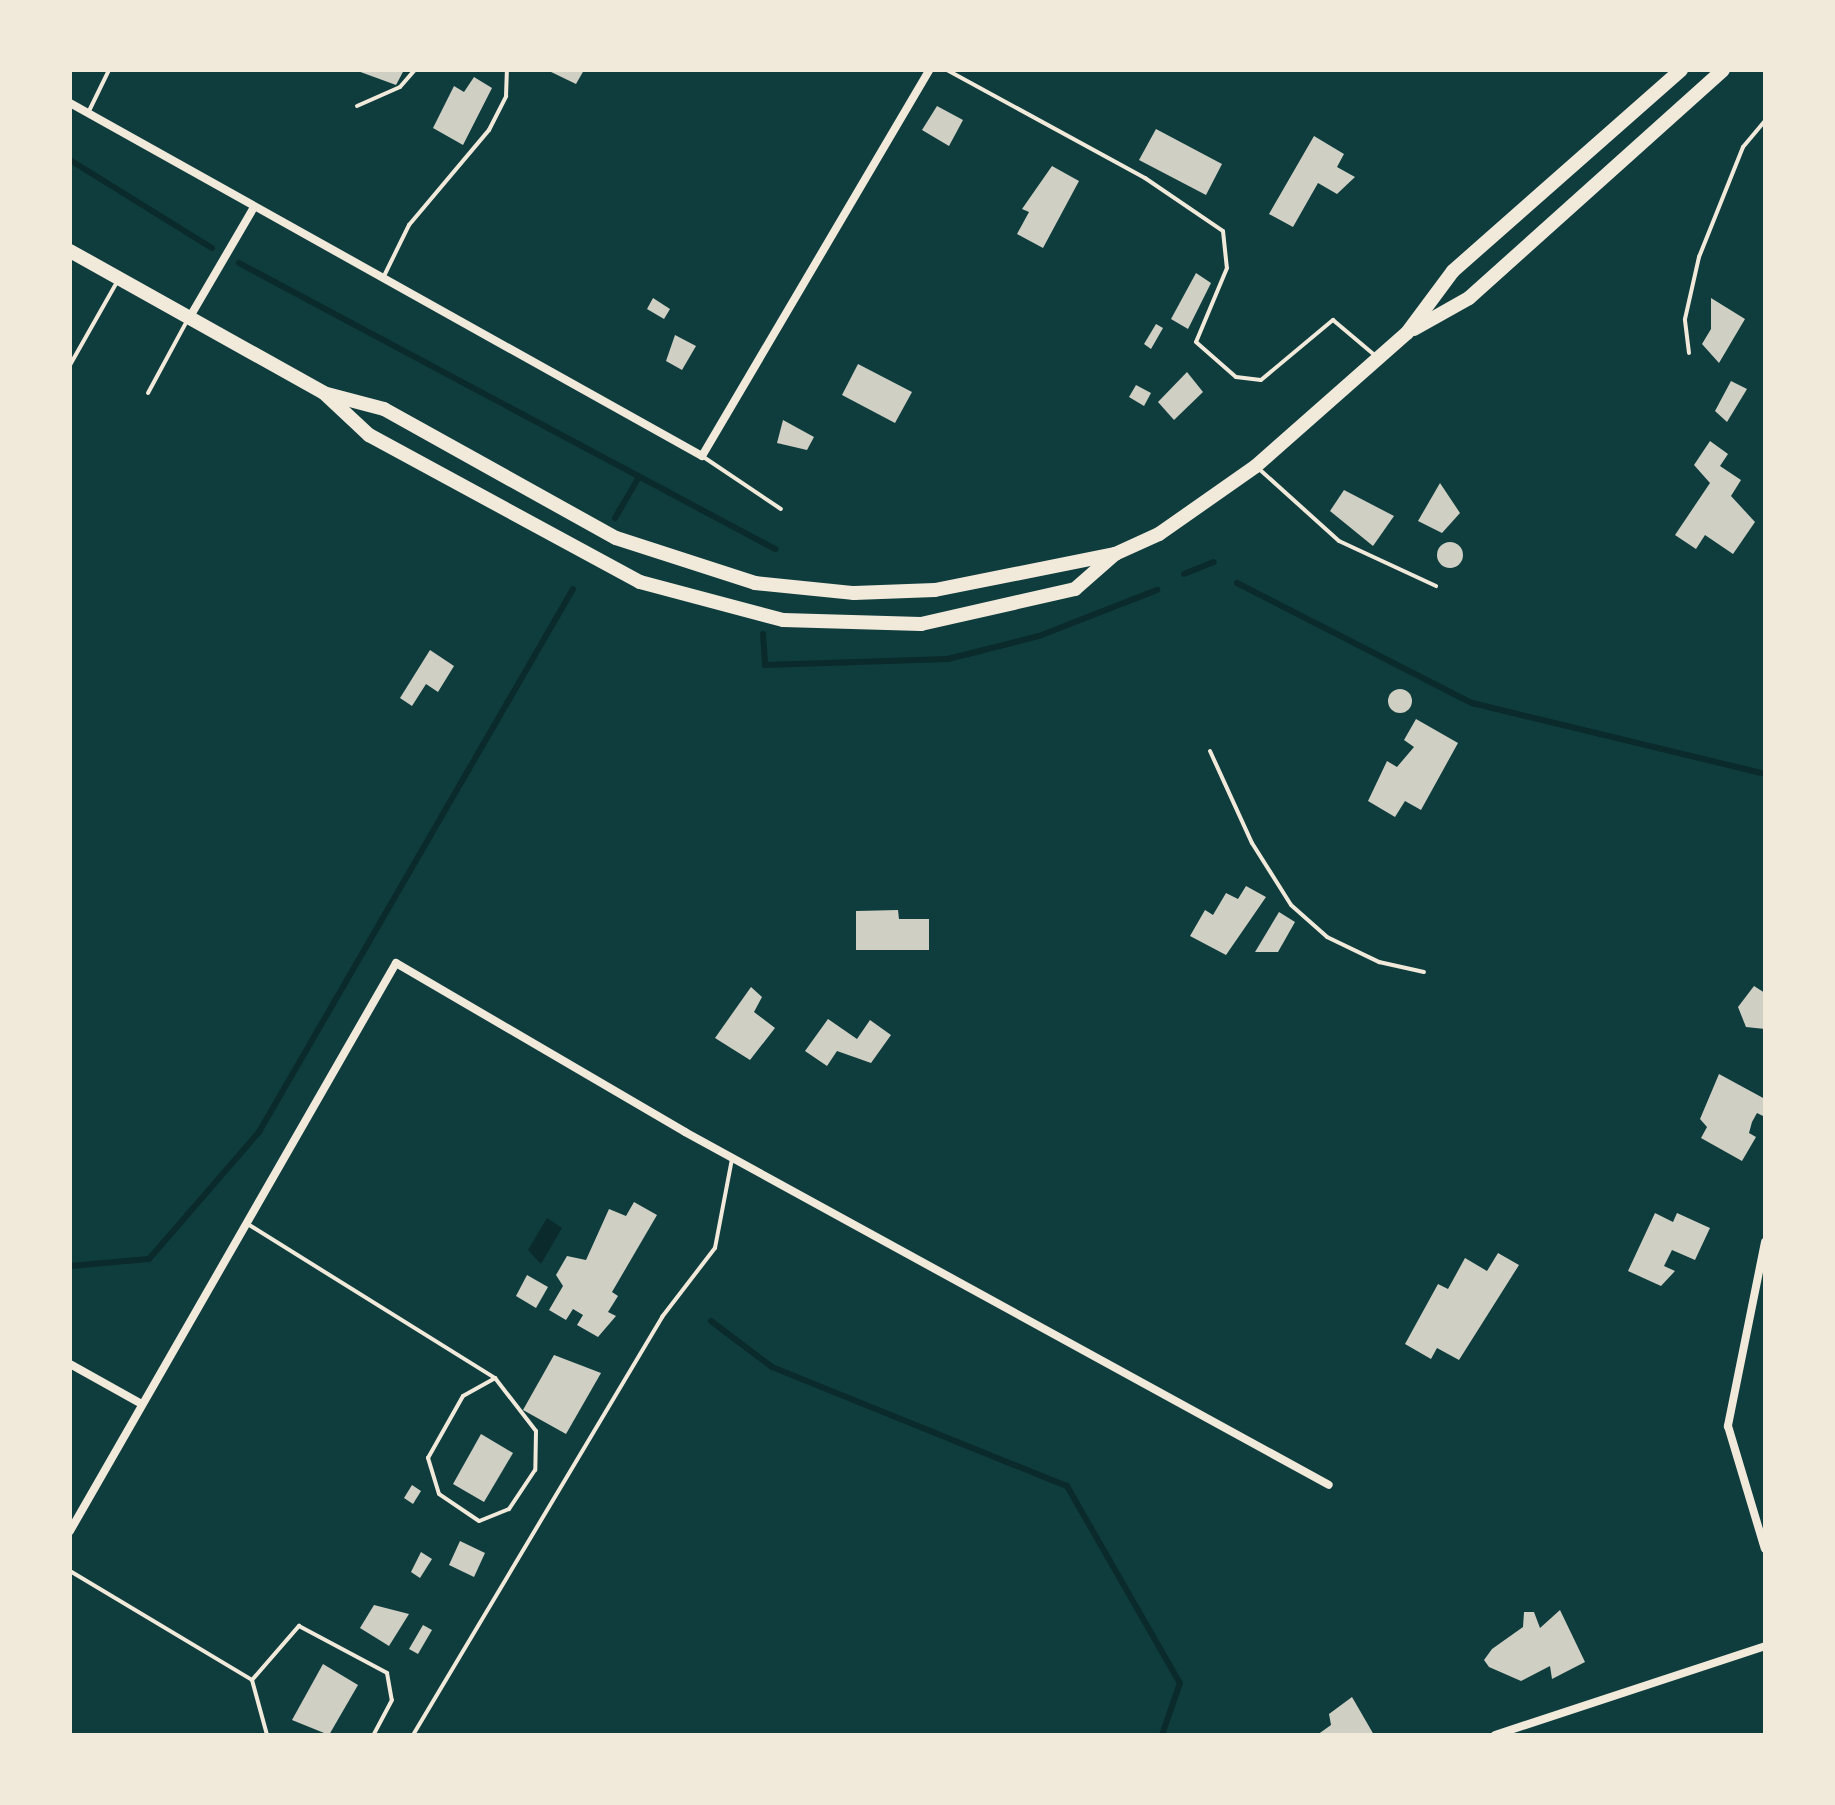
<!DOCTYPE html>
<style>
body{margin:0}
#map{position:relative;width:1835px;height:1805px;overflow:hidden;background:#0f3d3e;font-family:"Nunito Sans",sans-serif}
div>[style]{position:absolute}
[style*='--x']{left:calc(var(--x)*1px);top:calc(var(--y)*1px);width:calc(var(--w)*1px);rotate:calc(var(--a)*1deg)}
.water>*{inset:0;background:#0a2a2b}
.stream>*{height:6px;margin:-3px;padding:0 3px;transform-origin:3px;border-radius:3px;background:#0a2a2b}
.building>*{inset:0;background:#cfcfc3}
.round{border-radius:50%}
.service>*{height:4px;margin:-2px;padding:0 2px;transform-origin:2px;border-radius:2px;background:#f1e9da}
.minor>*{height:8px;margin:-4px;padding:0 4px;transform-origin:4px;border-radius:4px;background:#f1e9da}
.primary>*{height:14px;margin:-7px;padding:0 7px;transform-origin:7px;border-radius:7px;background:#f1e9da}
span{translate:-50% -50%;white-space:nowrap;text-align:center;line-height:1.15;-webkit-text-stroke:6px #f1e9da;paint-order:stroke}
.frame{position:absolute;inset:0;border:72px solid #f1e9da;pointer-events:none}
</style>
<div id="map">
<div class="water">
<i style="clip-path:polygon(547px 1218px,562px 1228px,541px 1264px,528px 1250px)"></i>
</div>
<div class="stream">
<i style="--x:70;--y:160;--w:167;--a:31.8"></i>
<i style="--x:239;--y:263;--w:608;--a:28.08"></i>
<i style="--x:615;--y:518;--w:48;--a:-59.7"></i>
<i style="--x:1184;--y:574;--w:32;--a:-22"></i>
<i style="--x:1237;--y:583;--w:264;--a:27.1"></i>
<i style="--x:1472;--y:703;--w:301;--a:13.6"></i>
<i style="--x:763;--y:634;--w:31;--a:86"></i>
<i style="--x:765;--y:665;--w:183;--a:-1.9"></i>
<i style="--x:948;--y:659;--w:94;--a:-14.2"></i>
<i style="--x:1039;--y:636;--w:127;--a:-21.3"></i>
<i style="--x:70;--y:1266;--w:79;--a:-5.1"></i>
<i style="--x:149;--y:1259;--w:168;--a:-49.1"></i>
<i style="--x:259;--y:1132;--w:627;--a:-59.96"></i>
<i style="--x:711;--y:1321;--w:76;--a:37"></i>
<i style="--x:772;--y:1367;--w:318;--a:22"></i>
<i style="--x:1067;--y:1486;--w:227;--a:60.2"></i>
<i style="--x:1180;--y:1683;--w:55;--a:109.1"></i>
</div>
<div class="building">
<i style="clip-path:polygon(355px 70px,404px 70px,396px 85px)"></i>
<i style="clip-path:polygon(547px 70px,584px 70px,576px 84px)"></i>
<i style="clip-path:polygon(474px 77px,492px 88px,463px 145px,433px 128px,454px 86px,464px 92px)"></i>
<i style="clip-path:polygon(937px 106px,963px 120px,949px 146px,922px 130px)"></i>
<i style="clip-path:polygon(1156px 129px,1222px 164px,1206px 195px,1139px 160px)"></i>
<i style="clip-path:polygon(1314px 136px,1344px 154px,1337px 167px,1355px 177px,1337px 194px,1318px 183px,1293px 227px,1269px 214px)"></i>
<i style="clip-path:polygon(1052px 166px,1079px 181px,1043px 248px,1017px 234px,1029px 212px,1022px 209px)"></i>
<i style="clip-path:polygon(1196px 273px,1211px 283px,1188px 329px,1171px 319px)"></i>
<i style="clip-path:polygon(653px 298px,670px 309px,664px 319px,647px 309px)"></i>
<i style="clip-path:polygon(1711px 298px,1745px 319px,1719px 363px,1702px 344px,1711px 329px)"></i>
<i style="clip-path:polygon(1156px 324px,1163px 328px,1151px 349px,1144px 344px)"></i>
<i style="clip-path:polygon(675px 335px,696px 346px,682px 370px,666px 361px)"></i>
<i style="clip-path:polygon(858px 364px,912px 392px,895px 423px,842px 395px)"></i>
<i style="clip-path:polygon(1187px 372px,1203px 392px,1174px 420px,1158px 402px)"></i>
<i style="clip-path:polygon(1731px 381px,1747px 389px,1727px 422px,1715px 411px)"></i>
<i style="clip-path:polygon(1136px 385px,1151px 393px,1144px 406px,1129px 397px)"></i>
<i style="clip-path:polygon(783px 420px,814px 437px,807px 450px,777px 443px)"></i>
<i style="clip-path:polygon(1710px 441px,1728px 454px,1720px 466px,1741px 480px,1731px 496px,1755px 522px,1733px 554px,1705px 535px,1696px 549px,1675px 535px,1710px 483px,1694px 465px)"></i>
<i style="clip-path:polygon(1440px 483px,1460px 513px,1442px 533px,1418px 521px)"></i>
<i style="clip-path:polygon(1344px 490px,1394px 516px,1373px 546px,1330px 511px)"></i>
<i class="round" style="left:1437px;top:542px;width:26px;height:26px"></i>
<i style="clip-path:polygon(430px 650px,454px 666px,438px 692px,426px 684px,412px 706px,400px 698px)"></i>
<i class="round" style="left:1388px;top:689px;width:24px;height:24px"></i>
<i style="clip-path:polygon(1416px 719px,1458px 743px,1421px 810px,1405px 801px,1395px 817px,1368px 801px,1387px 761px,1397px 767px,1414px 747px,1404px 740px)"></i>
<i style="clip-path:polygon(1246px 886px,1266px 897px,1226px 955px,1190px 936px,1205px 910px,1213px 915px,1226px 893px,1238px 899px)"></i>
<i style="clip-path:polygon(898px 910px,899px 919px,929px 919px,929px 950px,856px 950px,856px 911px)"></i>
<i style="clip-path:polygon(1279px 912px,1295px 922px,1278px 952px,1255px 952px)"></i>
<i style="clip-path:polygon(1754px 986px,1765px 993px,1765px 1029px,1746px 1027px,1738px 1007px)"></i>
<i style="clip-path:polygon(751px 987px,762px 997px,754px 1012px,775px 1028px,750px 1060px,715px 1038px)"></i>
<i style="clip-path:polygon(828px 1019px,857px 1039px,870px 1020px,891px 1035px,871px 1063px,837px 1051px,827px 1066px,805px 1051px)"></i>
<i style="clip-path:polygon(1719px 1074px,1765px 1099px,1765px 1117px,1757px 1113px,1752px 1122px,1749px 1133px,1756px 1137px,1742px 1161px,1701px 1138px,1707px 1127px,1700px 1119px)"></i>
<i style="clip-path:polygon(634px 1202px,657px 1215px,612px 1292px,618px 1296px,608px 1312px,616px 1316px,598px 1337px,577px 1325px,583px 1315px,573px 1309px,566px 1320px,549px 1310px,563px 1286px,556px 1275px,567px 1256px,586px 1260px,609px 1209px,626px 1216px)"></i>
<i style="clip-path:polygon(1655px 1213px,1673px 1222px,1677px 1213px,1710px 1228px,1695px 1260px,1672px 1250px,1664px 1266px,1675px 1271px,1661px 1286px,1628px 1271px)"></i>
<i style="clip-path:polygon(1498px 1253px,1519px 1265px,1459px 1360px,1437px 1348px,1431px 1359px,1405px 1344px,1438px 1284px,1448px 1289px,1465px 1258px,1487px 1271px)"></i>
<i style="clip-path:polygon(527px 1275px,548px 1287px,536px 1308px,516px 1296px)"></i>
<i style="clip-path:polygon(554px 1355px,601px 1373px,566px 1434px,523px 1410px)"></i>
<i style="clip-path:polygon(481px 1434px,513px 1453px,484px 1502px,453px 1484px)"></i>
<i style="clip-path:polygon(412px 1485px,421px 1491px,413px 1504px,404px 1498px)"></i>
<i style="clip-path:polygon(460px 1541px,485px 1553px,474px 1577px,449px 1565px)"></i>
<i style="clip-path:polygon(421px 1552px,432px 1559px,420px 1578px,411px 1572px)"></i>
<i style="clip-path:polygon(374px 1605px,409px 1614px,389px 1646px,360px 1628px)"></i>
<i style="clip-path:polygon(1560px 1610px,1585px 1662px,1552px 1679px,1550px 1666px,1521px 1681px,1489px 1667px,1484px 1660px,1492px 1649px,1523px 1627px,1524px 1612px,1534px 1612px,1540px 1628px)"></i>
<i style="clip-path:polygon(423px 1625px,432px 1630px,418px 1654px,409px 1649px)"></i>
<i style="clip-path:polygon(323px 1664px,358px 1685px,329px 1735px,292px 1720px)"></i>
<i style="clip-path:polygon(1352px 1697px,1374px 1735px,1317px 1735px,1331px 1725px,1329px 1714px)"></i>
</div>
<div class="service">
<i style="--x:947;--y:70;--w:226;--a:28.6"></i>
<i style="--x:1145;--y:178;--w:94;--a:34.2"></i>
<i style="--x:1223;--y:231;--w:37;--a:84"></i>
<i style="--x:1227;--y:268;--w:80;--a:112.7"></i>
<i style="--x:1196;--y:342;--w:53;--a:41.2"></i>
<i style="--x:1236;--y:377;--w:25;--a:7"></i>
<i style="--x:1261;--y:380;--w:94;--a:-39.8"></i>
<i style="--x:1333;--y:320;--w:57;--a:40.1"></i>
<i style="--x:357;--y:106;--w:47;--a:-23.8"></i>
<i style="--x:400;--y:87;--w:23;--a:-49"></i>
<i style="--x:89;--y:111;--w:46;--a:-64"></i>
<i style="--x:384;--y:276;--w:57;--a:-63.9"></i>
<i style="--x:409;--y:225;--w:124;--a:-49.9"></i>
<i style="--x:489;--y:130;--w:38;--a:-63"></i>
<i style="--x:506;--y:96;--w:26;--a:-88"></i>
<i style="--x:1689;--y:353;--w:34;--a:-97"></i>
<i style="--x:1685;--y:319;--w:64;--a:-77.3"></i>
<i style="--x:1699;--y:257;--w:118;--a:-68.2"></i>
<i style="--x:1743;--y:147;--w:34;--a:-50"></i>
<i style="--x:70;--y:365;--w:98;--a:-60.5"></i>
<i style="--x:148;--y:393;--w:82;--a:-61.6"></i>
<i style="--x:702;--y:456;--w:95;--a:33.9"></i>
<i style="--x:1258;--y:468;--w:109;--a:42"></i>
<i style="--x:1339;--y:541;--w:107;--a:24.9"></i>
<i style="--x:1210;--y:751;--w:101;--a:65.5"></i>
<i style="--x:1252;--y:843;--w:73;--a:57.8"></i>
<i style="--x:1291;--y:905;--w:48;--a:41.6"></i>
<i style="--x:1327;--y:937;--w:58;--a:25.7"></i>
<i style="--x:1379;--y:962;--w:46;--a:12.5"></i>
<i style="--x:246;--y:1223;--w:293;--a:31.9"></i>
<i style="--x:495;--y:1378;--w:67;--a:52.3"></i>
<i style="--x:536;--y:1431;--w:39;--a:91"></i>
<i style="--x:535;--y:1470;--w:47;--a:123.7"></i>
<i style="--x:509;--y:1509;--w:32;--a:158"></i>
<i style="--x:479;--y:1521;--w:48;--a:-146"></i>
<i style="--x:439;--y:1494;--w:38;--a:-107"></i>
<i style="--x:428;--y:1458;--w:71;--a:-60.6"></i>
<i style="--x:463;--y:1396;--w:37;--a:-29"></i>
<i style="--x:70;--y:1571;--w:212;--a:30.9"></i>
<i style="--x:252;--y:1680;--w:57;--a:74.7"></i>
<i style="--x:252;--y:1680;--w:72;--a:-49"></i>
<i style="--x:299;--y:1626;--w:100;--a:28.1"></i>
<i style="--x:387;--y:1673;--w:27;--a:80"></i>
<i style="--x:392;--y:1700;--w:40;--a:118"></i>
<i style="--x:413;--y:1735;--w:487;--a:-59.2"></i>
<i style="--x:662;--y:1317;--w:87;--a:-52.5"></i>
<i style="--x:715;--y:1248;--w:91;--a:-79.2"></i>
</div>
<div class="minor">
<i style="--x:70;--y:103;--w:724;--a:29.19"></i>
<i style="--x:702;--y:456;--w:448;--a:-59.5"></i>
<i style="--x:191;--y:315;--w:125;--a:-59.7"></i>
<i style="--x:1765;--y:1242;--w:188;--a:101.4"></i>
<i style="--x:1728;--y:1426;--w:128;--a:73.3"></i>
<i style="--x:70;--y:1364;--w:78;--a:29.2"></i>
<i style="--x:70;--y:1531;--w:655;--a:-60.15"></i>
<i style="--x:396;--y:963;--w:335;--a:30.3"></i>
<i style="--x:685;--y:1132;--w:734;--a:28.73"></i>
<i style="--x:1495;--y:1735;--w:284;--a:-18.2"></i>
</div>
<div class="primary">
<i style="--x:70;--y:251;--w:291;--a:29.2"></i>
<i style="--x:324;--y:393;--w:62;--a:43"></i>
<i style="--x:369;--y:435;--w:308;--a:28.5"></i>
<i style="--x:640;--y:582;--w:148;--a:14.9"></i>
<i style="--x:783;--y:620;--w:138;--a:1.7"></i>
<i style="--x:921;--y:624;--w:158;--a:-12.8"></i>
<i style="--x:1075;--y:589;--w:53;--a:-41.2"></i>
<i style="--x:1115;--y:554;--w:48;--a:-24.4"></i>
<i style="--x:1159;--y:534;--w:118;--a:-35"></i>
<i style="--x:1256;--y:466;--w:201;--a:-41.4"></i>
<i style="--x:1407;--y:333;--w:77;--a:-53.4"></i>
<i style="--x:1453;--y:271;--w:304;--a:-41.4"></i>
<i style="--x:1414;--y:329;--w:63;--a:-29.4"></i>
<i style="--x:1469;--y:298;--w:341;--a:-41.9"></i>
<i style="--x:327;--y:394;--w:59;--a:14.7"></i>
<i style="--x:384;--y:409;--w:265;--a:29.1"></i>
<i style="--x:616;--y:538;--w:146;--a:17.9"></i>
<i style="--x:755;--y:583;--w:100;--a:5.8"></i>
<i style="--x:854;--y:593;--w:81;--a:-2.1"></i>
<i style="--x:935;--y:590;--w:184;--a:-11.3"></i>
</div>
<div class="frame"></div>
</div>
